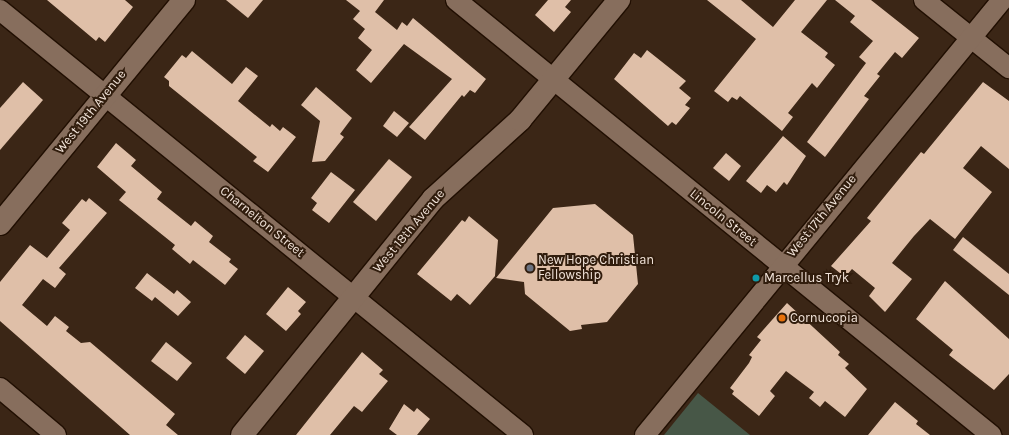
<!DOCTYPE html>
<style>
body{margin:0}
#map{position:relative;width:1009px;height:435px;overflow:hidden;background:#3b2616;font-family:Karla,sans-serif}
div>[style]{position:absolute}
[style*='--x']{left:calc(var(--x)*1px);top:calc(var(--y)*1px);width:calc(var(--w)*1px);rotate:calc(var(--a)*1deg)}
.green>*{inset:0;background:#475747}
.building>*{inset:0;background:#dfbfa8}
.roads{filter:drop-shadow(1px 0 #210f02) drop-shadow(-1px 0 #210f02) drop-shadow(0 1px #210f02) drop-shadow(0 -1px #210f02)}
.minor>*{height:20px;margin:-10px;padding:0 10px;transform-origin:10px;border-radius:10px;background:#876e5d}
.tertiary>*{height:22px;margin:-11px;padding:0 11px;transform-origin:11px;border-radius:11px;background:#876e5d}
.secondary>*{height:22px;margin:-11px;padding:0 11px;transform-origin:11px;border-radius:11px;background:#876e5d}
.dots>*{width:11px;height:11px;translate:-50% -50%;box-sizing:border-box;border:2px solid #311d0d;border-radius:50%}
span{translate:-50% -50%;white-space:nowrap;text-align:center;line-height:1.15;-webkit-text-stroke:4px #311d0d;paint-order:stroke}
.street-label{font-size:13px;color:#f1e3d9}
.poi-label{font-size:13px;color:#f1e3d9}
.left{translate:0 -50%;text-align:left}
</style>
<div id="map">
<div class="green">
<i style="clip-path:polygon(698px 393px,750px 435px,664px 435px)"></i>
</div>
<div class="building">
<i style="clip-path:polygon(47px 0,125px 0,133px 7px,105px 42px,99px 37px,96px 41px)"></i>
<i style="clip-path:polygon(226px 0,263px 0,248px 18px)"></i>
<i style="clip-path:polygon(346px 0,384px 0,375px 12px,397px 30px,402px 22px,407px 26px,413px 18px,486px 79px,475px 93px,470px 90px,464px 97px,462px 95px,425px 140px,409px 127px,452px 79px,404px 44px,371px 83px,356px 70px,372px 50px,358px 38px,365px 29px,353px 19px,360px 11px)"></i>
<i style="clip-path:polygon(548px 0,571px 0,565px 7px,571px 12px,554px 32px,535px 15px)"></i>
<i style="clip-path:polygon(707px 0,741px 0,773px 27px,795px 0,827px 0,801px 32px,828px 53px,825px 57px,835px 65px,817px 88px,812px 83px,788px 113px,793px 117px,782px 131px,740px 96px,737px 100px,732px 97px,728px 102px,714px 91px,756px 39px)"></i>
<i style="clip-path:polygon(835px 0,871px 0,919px 38px,902px 58px,895px 52px,877px 74px,880px 76px,864px 96px,869px 99px,825px 157px,807px 142px,866px 63px,859px 57px,873px 41px,850px 22px,855px 16px)"></i>
<i style="clip-path:polygon(647px 50px,686px 81px,679px 88px,691px 98px,685px 105px,690px 108px,676px 125px,672px 122px,668px 126px,614px 79px,634px 53px,641px 58px)"></i>
<i style="clip-path:polygon(192px 51px,232px 84px,246px 67px,258px 76px,238px 101px,270px 127px,272px 124px,280px 131px,283px 127px,296px 137px,268px 172px,253px 161px,257px 157px,169px 86px,169px 81px,164px 77px,182px 55px,186px 58px)"></i>
<i style="clip-path:polygon(23px 82px,43px 100px,0 150px,0 108px)"></i>
<i style="clip-path:polygon(983px 82px,1009px 101px,1009px 169px,981px 146px,963px 168px,992px 192px,955px 239px,930px 219px,914px 236px,892px 263px,912px 279px,885px 312px,869px 296px,875px 288px,852px 269px,845px 277px,831px 266px,871px 221px,867px 218px,921px 152px,924px 154px)"></i>
<i style="clip-path:polygon(316px 87px,352px 118px,340px 134px,344px 137px,325px 161px,312px 162px,320px 121px,301px 105px)"></i>
<i style="clip-path:polygon(394px 111px,409px 123px,397px 137px,383px 126px)"></i>
<i style="clip-path:polygon(783px 136px,806px 156px,787px 185px,784px 182px,776px 192px,767px 185px,761px 193px,746px 181px)"></i>
<i style="clip-path:polygon(116px 143px,136px 160px,131px 166px,162px 192px,157px 199px,191px 226px,195px 221px,213px 236px,209px 242px,231px 259px,229px 262px,238px 269px,225px 285px,193px 260px,190px 264px,172px 249px,175px 245px,119px 200px,126px 192px,97px 167px)"></i>
<i style="clip-path:polygon(726px 153px,741px 166px,729px 181px,713px 168px)"></i>
<i style="clip-path:polygon(389px 159px,412px 177px,376px 221px,353px 202px)"></i>
<i style="clip-path:polygon(331px 172px,355px 190px,329px 223px,312px 210px,317px 203px,311px 198px)"></i>
<i style="clip-path:polygon(89px 198px,107px 213px,59px 268px,66px 274px,55px 288px,43px 279px,22px 305px,47px 326px,55px 316px,69px 327px,66px 331px,81px 343px,90px 342px,175px 414px,166px 425px,178px 435px,130px 435px,0 321px,0 282px,30px 245px,47px 258px,70px 230px,62px 223px,82px 199px,86px 202px)"></i>
<i style="clip-path:polygon(595px 204px,633px 235px,638px 284px,607px 322px,581px 325px,582px 329px,570px 331px,525px 294px,524px 282px,496px 278px,553px 208px)"></i>
<i style="clip-path:polygon(469px 216px,498px 240px,495px 276px,470px 305px,457px 294px,451px 301px,417px 274px,462px 220px,465px 222px)"></i>
<i style="clip-path:polygon(963px 237px,1009px 274px,1009px 295px,953px 250px)"></i>
<i style="clip-path:polygon(147px 273px,174px 294px,177px 290px,191px 302px,178px 316px,155px 297px,152px 301px,135px 288px)"></i>
<i style="clip-path:polygon(945px 281px,1009px 339px,1009px 374px,994px 390px,949px 355px,953px 350px,916px 319px)"></i>
<i style="clip-path:polygon(288px 287px,306px 302px,298px 311px,301px 314px,286px 331px,266px 314px)"></i>
<i style="clip-path:polygon(787px 303px,840px 352px,838px 355px,849px 364px,845px 368px,867px 389px,845px 417px,825px 401px,820px 407px,809px 398px,814px 392px,786px 371px,770px 391px,775px 396px,759px 416px,732px 394px,734px 391px,730px 388px,749px 363px,752px 357px,749px 355px,761px 340px,757px 337px)"></i>
<i style="clip-path:polygon(245px 335px,264px 351px,245px 374px,226px 358px)"></i>
<i style="clip-path:polygon(166px 342px,192px 363px,177px 381px,151px 361px)"></i>
<i style="clip-path:polygon(362px 352px,383px 370px,379px 374px,388px 381px,362px 412px,354px 406px,330px 435px,296px 435px)"></i>
<i style="clip-path:polygon(895px 402px,918px 421px,916px 424px,930px 435px,868px 435px)"></i>
<i style="clip-path:polygon(404px 404px,414px 412px,417px 408px,430px 419px,417px 435px,397px 435px,389px 429px)"></i>
</div>
<div class="roads">
<div class="minor">
<i style="--x:456;--y:0;--w:690;--a:39.11"></i>
<i style="--x:924;--y:0;--w:109;--a:38.7"></i>
<i style="--x:0;--y:10;--w:674;--a:39.1"></i>
<i style="--x:0;--y:388;--w:73;--a:40"></i>
<i style="--x:645;--y:435;--w:563;--a:-50.62"></i>
</div>
<div class="tertiary">
<i style="--x:0;--y:224;--w:290;--a:-50.6"></i>
</div>
<div class="secondary">
<i style="--x:242;--y:435;--w:304;--a:-51"></i>
<i style="--x:433;--y:199;--w:118;--a:-42.2"></i>
<i style="--x:520;--y:120;--w:156;--a:-50.5"></i>
</div>
</div>
<div class="dots">
<i style="left:530px;top:268px;background:#6b7280"></i>
<i style="left:756px;top:278px;background:#0f9aa8"></i>
<i style="left:782px;top:318px;background:#e8710a"></i>
</div>
<div class="street-label">
<span style="left:91px;top:112px;rotate:-51deg">West 19th Avenue</span>
<span style="left:822px;top:216px;rotate:-51deg">West 17th Avenue</span>
<span style="left:723px;top:218px;rotate:39deg">Lincoln Street</span>
<span style="left:262px;top:222px;rotate:39deg">Charnelton Street</span>
<span style="left:409px;top:231px;rotate:-50deg">West 18th Avenue</span>
</div>
<div class="poi-label">
<span class="left" style="left:538px;top:268px">New Hope Christian<br>Fellowship</span>
<span class="left" style="left:764px;top:278px">Marcellus Tryk</span>
<span class="left" style="left:790px;top:318px">Cornucopia</span>
</div>
</div>
